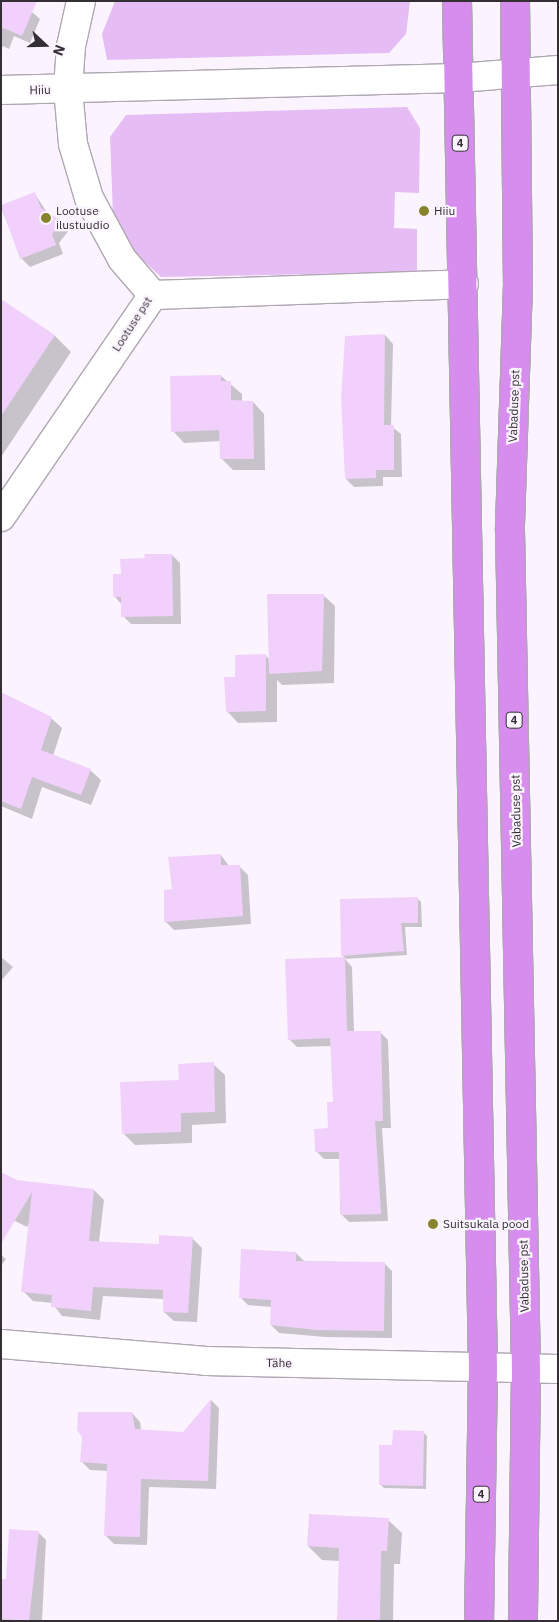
<!DOCTYPE html>
<meta charset="utf-8">
<style>
body{margin:0}
#map{position:relative;width:559px;height:1622px;overflow:hidden;background:#fbf4fe;font-family:"IBM Plex Sans",sans-serif}
div>[style]{position:absolute}
[style*='--x']{left:calc(var(--x)*1px);top:calc(var(--y)*1px);width:calc(var(--w)*1px);rotate:calc(var(--a)*1deg)}
.green>*{inset:0;background:#e6bcf4}
.shadow>*{inset:0;background:#0003}
.building>*{inset:0;background:#f1d1fc}
.roads{filter:drop-shadow(1px 0 #afa7b2) drop-shadow(-1px 0 #afa7b2) drop-shadow(0 1px #afa7b2) drop-shadow(0 -1px #afa7b2)}
.minor>*{height:28px;margin:-14px;padding:0 14px;transform-origin:14px;border-radius:14px;background:#fff}
.highway>*{height:28px;margin:-14px;padding:0 14px;transform-origin:14px;border-radius:14px;background:#d68ded}
.dots>*{width:14px;height:14px;translate:-50% -50%;box-sizing:border-box;border:2px solid #fbf4fe;border-radius:50%}
span{translate:-50% -50%;white-space:nowrap;text-align:center;line-height:1.15;-webkit-text-stroke:4.5px #fbf4fe;paint-order:stroke}
.shield-label span{padding:1px 4px;background:#fbf4fe;border:1px solid;border-radius:4px;-webkit-text-stroke-width:0}
.shield-label{font-size:11px;color:#332f34;font-weight:700}
.street-label{font-size:12px;color:#332f34}
.poi-label{font-size:12px;color:#332f34}
.left{translate:0 -50%;text-align:left}
.frame{position:absolute;inset:0;border:2px solid #332f34;pointer-events:none}
.north{position:absolute;left:20px;top:20px;width:50px;height:50px;-webkit-text-stroke:4px #fbf4fe;paint-order:stroke;rotate:111deg;font-size:14px;font-weight:700;line-height:20px;text-align:center;color:#332f34}
.north::after{content:'';display:block;margin:auto;width:18px;height:22px;background:#332f34;clip-path:polygon(50% 0,100% 100%,50% 72%,0 100%)}
</style>
<div id="map">
<div class="green">
<i style="clip-path:polygon(115px 1px,410px 1px,406px 34px,389px 53px,107px 60px,102px 34px)"></i>
<i style="clip-path:polygon(407px 107px,420px 128px,419px 193px,395px 192px,394px 228px,417px 229px,417px 272px,161px 277px,133px 251px,113px 215px,110px 137px,126px 115px)"></i>
</div>
<div class="shadow">
<i style="clip-path:polygon(1px 1px,32px 12px,40px 19px,30px 43px,14px 36px,9px 49px,3px 46px,1px 50px)"></i>
<i style="clip-path:polygon(35px 194px,48px 214px,69px 230px,59px 243px,63px 254px,30px 267px,21px 258px,1px 207px)"></i>
<i style="clip-path:polygon(1px 317px,54px 335px,71px 352px,1px 457px)"></i>
<i style="clip-path:polygon(385px 335px,393px 344px,391px 426px,401px 434px,402px 477px,383px 477px,383px 486px,354px 487px,346px 479px)"></i>
<i style="clip-path:polygon(221px 376px,242px 394px,242px 402px,253px 402px,264px 414px,265px 470px,233px 470px,221px 458px,221px 441px,184px 443px,173px 431px)"></i>
<i style="clip-path:polygon(172px 555px,180px 563px,181px 624px,131px 624px,123px 616px,122px 605px,115px 597px,122px 575px)"></i>
<i style="clip-path:polygon(323px 595px,335px 606px,334px 683px,282px 685px,277px 680px,277px 722px,238px 723px,227px 711px,266px 656px,270px 660px)"></i>
<i style="clip-path:polygon(1px 707px,51px 718px,62px 728px,53px 756px,90px 770px,101px 780px,91px 805px,42px 787px,32px 819px,1px 806px)"></i>
<i style="clip-path:polygon(221px 855px,229px 866px,239px 866px,248px 875px,251px 924px,174px 930px,165px 921px)"></i>
<i style="clip-path:polygon(417px 898px,421px 902px,422px 927px,405px 927px,407px 955px,345px 959px,352px 967px,354px 1032px,380px 1032px,388px 1040px,391px 1128px,382px 1128px,388px 1221px,349px 1222px,341px 1214px,340px 1159px,324px 1159px,316px 1151px,329px 1130px,334px 1103px,332px 1046px,297px 1047px,289px 1039px,286px 960px,346px 959px,342px 955px)"></i>
<i style="clip-path:polygon(1px 957px,13px 967px,1px 981px)"></i>
<i style="clip-path:polygon(213px 1064px,225px 1075px,226px 1123px,192px 1125px,192px 1143px,135px 1145px,124px 1134px,180px 1081px)"></i>
<i style="clip-path:polygon(16px 1182px,94px 1190px,104px 1200px,99px 1242px,160px 1245px,192px 1238px,202px 1248px,197px 1322px,174px 1321px,164px 1312px,164px 1299px,103px 1296px,100px 1320px,62px 1316px,52px 1303px,33px 1301px,23px 1291px,29px 1224px,27px 1227px,1px 1214px)"></i>
<i style="clip-path:polygon(296px 1253px,304px 1261px,384px 1263px,392px 1271px,392px 1338px,325px 1337px,279px 1333px,271px 1325px,272px 1307px,248px 1305px,240px 1297px)"></i>
<i style="clip-path:polygon(1px 1255px,6px 1259px,1px 1266px)"></i>
<i style="clip-path:polygon(211px 1400px,219px 1408px,216px 1489px,149px 1487px,147px 1545px,114px 1544px,105px 1535px,108px 1471px,90px 1470px,82px 1462px,132px 1413px,140px 1422px,141px 1430px,184px 1433px)"></i>
<i style="clip-path:polygon(423px 1432px,427px 1436px,426px 1489px,384px 1488px,380px 1484px,394px 1446px)"></i>
<i style="clip-path:polygon(388px 1520px,402px 1533px,400px 1564px,394px 1564px,393px 1621px,338px 1621px,340px 1561px,322px 1560px,308px 1546px)"></i>
<i style="clip-path:polygon(38px 1532px,46px 1540px,42px 1621px,1px 1621px,1px 1580px,7px 1580px)"></i>
</div>
<div class="building">
<i style="clip-path:polygon(1px 1px,37px 1px,22px 36px,1px 27px)"></i>
<i style="clip-path:polygon(35px 192px,41px 208px,62px 221px,52px 234px,56px 245px,20px 259px,1px 205px)"></i>
<i style="clip-path:polygon(1px 299px,55px 335px,1px 416px)"></i>
<i style="clip-path:polygon(385px 334px,384px 425px,394px 425px,394px 470px,376px 470px,376px 478px,345px 479px,341px 399px,345px 336px)"></i>
<i style="clip-path:polygon(221px 375px,221px 381px,231px 381px,231px 400px,253px 401px,254px 459px,220px 459px,219px 430px,171px 432px,170px 376px)"></i>
<i style="clip-path:polygon(144px 554px,172px 554px,173px 616px,121px 617px,121px 597px,113px 597px,113px 574px,121px 574px,120px 559px,145px 558px)"></i>
<i style="clip-path:polygon(267px 594px,324px 594px,322px 671px,269px 674px)"></i>
<i style="clip-path:polygon(266px 654px,266px 711px,226px 712px,224px 677px,235px 677px,235px 655px)"></i>
<i style="clip-path:polygon(1px 692px,52px 717px,41px 750px,91px 769px,81px 795px,32px 777px,21px 809px,1px 801px)"></i>
<i style="clip-path:polygon(221px 854px,221px 865px,240px 865px,243px 916px,164px 922px,164px 890px,172px 889px,168px 857px)"></i>
<i style="clip-path:polygon(418px 897px,418px 923px,401px 923px,404px 951px,341px 956px,340px 899px)"></i>
<i style="clip-path:polygon(345px 957px,347px 1031px,381px 1031px,383px 1121px,375px 1121px,381px 1214px,340px 1215px,339px 1152px,315px 1152px,314px 1129px,328px 1128px,327px 1102px,333px 1102px,330px 1038px,288px 1040px,285px 959px)"></i>
<i style="clip-path:polygon(214px 1062px,215px 1112px,181px 1113px,181px 1132px,122px 1134px,120px 1082px,179px 1080px,178px 1064px)"></i>
<i style="clip-path:polygon(1px 1172px,17px 1180px,94px 1189px,89px 1241px,159px 1244px,159px 1235px,193px 1237px,188px 1313px,163px 1312px,163px 1290px,93px 1287px,91px 1311px,51px 1307px,52px 1295px,21px 1292px,32px 1192px,1px 1244px)"></i>
<i style="clip-path:polygon(241px 1249px,296px 1252px,296px 1261px,385px 1262px,384px 1331px,317px 1330px,270px 1325px,271px 1300px,239px 1298px)"></i>
<i style="clip-path:polygon(211px 1399px,208px 1481px,141px 1479px,140px 1537px,104px 1536px,107px 1464px,80px 1462px,82px 1437px,77px 1430px,78px 1412px,132px 1412px,135px 1429px,183px 1432px)"></i>
<i style="clip-path:polygon(393px 1430px,424px 1431px,423px 1486px,379px 1485px,379px 1445px,392px 1445px)"></i>
<i style="clip-path:polygon(309px 1514px,389px 1518px,387px 1551px,381px 1551px,380px 1621px,337px 1621px,339px 1548px,307px 1546px)"></i>
<i style="clip-path:polygon(9px 1529px,39px 1531px,29px 1621px,1px 1619px,1px 1579px,6px 1579px)"></i>
</div>
<div class="roads">
<div class="minor">
<i style="--x:81;--y:1;--w:46;--a:102.5"></i>
<i style="--x:71;--y:46;--w:43;--a:94"></i>
<i style="--x:68;--y:89;--w:55;--a:84.8"></i>
<i style="--x:73;--y:144;--w:56;--a:73.5"></i>
<i style="--x:89;--y:198;--w:69;--a:61.6"></i>
<i style="--x:122;--y:259;--w:48;--a:49.3"></i>
<i style="--x:1;--y:90;--w:458;--a:-1.5"></i>
<i style="--x:459;--y:78;--w:99;--a:-4.6"></i>
<i style="--x:153;--y:295;--w:311;--a:-2"></i>
<i style="--x:1;--y:517;--w:269;--a:-55.6"></i>
<i style="--x:1;--y:1344;--w:206;--a:4.7"></i>
<i style="--x:206;--y:1361;--w:352;--a:1.3"></i>
</div>
<div class="highway">
<i style="--x:457;--y:1;--w:1367;--a:88.91"></i>
<i style="--x:483;--y:1368;--w:253;--a:90.9"></i>
<i style="--x:515;--y:1;--w:283;--a:89.4"></i>
<i style="--x:518;--y:284;--w:246;--a:91.9"></i>
<i style="--x:510;--y:530;--w:839;--a:88.91"></i>
<i style="--x:526;--y:1369;--w:252;--a:90.7"></i>
</div>
</div>
<div class="dots">
<i style="left:424px;top:211px;background:#87842d"></i>
<i style="left:46px;top:218px;background:#87842d"></i>
<i style="left:433px;top:1224px;background:#87842d"></i>
</div>
<div class="shield-label">
<span style="left:460px;top:143px">4</span>
<span style="left:514px;top:720px">4</span>
<span style="left:481px;top:1494px">4</span>
</div>
<div class="street-label">
<span style="left:40px;top:90px;rotate:-1deg">Hiiu</span>
<span style="left:132px;top:324px;rotate:-57deg">Lootuse pst</span>
<span style="left:514px;top:406px;rotate:-88deg">Vabaduse pst</span>
<span style="left:516px;top:811px;rotate:-91deg">Vabaduse pst</span>
<span style="left:524px;top:1276px;rotate:-91deg">Vabaduse pst</span>
<span style="left:279px;top:1363px;rotate:1deg">Tähe</span>
</div>
<div class="poi-label">
<span class="left" style="left:56px;top:218px">Lootuse<br>ilustuudio</span>
<span class="left" style="left:434px;top:211px">Hiiu</span>
<span class="left" style="left:443px;top:1224px">Suitsukala pood</span>
</div>
<div class="frame"></div>
<div class="north">N</div>
</div>
